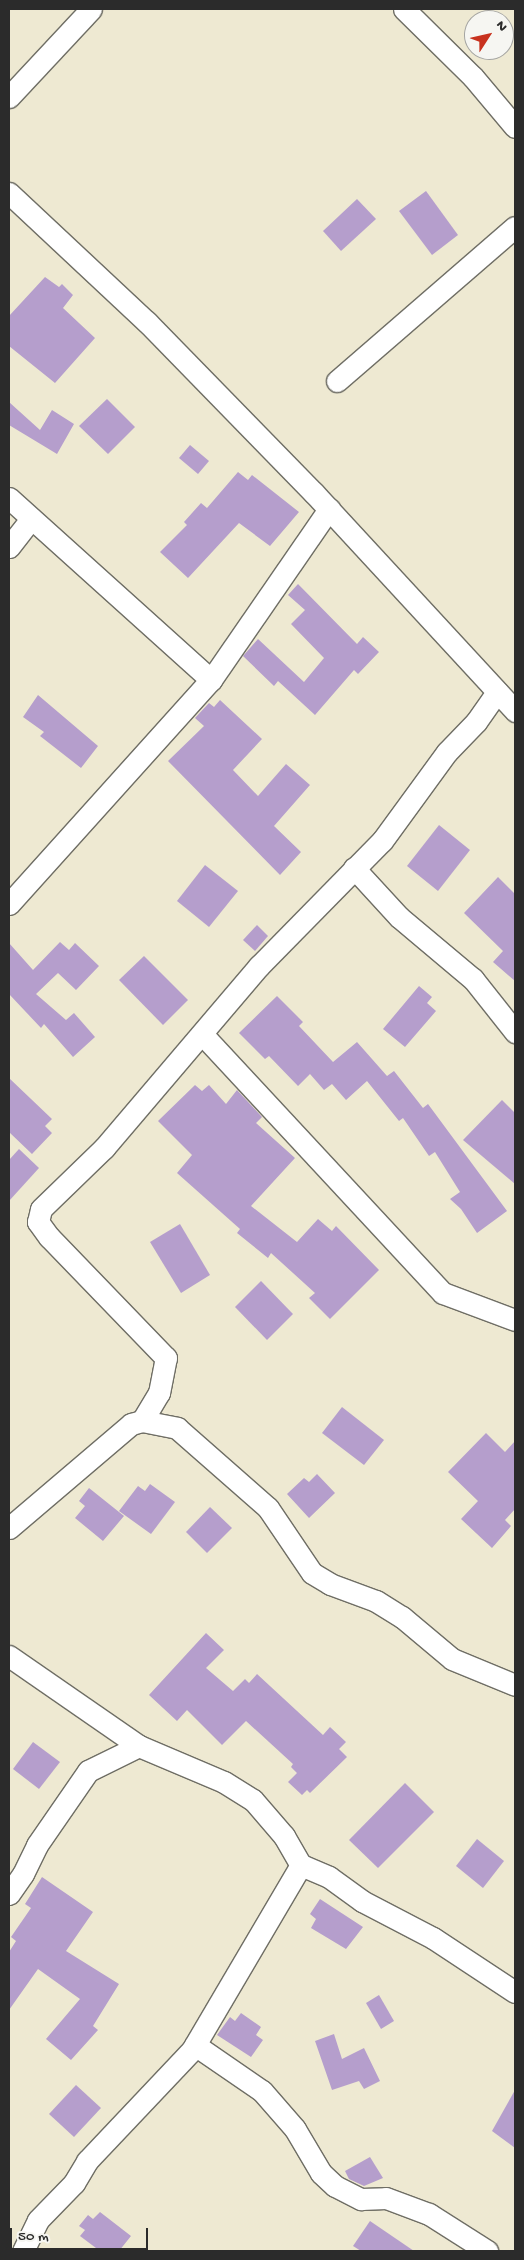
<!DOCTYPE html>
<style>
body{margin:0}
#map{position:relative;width:524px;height:2260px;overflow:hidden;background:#eee9d2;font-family:"Gochi Hand",sans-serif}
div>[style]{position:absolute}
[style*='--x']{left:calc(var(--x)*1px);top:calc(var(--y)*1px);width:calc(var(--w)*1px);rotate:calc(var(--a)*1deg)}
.building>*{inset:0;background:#b59ecc}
.roads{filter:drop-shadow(1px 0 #6f6e65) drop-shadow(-1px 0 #6f6e65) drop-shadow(0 1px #6f6e65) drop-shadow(0 -1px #6f6e65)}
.minor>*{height:21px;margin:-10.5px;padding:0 10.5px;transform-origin:10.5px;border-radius:10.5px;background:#fff}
span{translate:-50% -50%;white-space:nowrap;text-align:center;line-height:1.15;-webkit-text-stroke:4.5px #f6f6f2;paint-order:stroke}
.frame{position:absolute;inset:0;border:10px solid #2b2b2b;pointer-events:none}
.north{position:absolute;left:464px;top:10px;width:50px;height:50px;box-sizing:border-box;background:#f6f6f2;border:1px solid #a5a5a2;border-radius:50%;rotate:55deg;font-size:14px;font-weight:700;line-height:20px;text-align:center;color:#2b2b2b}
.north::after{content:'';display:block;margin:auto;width:18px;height:22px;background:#c8321e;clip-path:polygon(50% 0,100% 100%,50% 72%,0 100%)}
.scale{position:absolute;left:10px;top:2228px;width:138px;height:22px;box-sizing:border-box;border:2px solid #2b2b2b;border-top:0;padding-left:6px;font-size:15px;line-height:18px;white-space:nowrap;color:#2b2b2b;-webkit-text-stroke:4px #f6f6f2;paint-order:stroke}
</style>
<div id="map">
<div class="building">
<i style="clip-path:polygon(426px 191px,458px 235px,432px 255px,399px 211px)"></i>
<i style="clip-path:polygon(357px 199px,376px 219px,341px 251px,323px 231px)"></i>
<i style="clip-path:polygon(45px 277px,59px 287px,62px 284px,73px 295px,63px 308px,95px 338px,55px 383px,9px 346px,9px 316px)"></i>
<i style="clip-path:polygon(107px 399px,135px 427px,108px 454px,79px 426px)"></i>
<i style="clip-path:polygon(9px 402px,40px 430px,52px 410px,74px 424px,57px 454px,9px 425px)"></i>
<i style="clip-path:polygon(190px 445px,209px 461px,198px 474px,179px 458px)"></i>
<i style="clip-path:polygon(238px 472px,248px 480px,252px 475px,299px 512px,270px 546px,239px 523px,188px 578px,160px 552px,187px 525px,184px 522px,201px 503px,207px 508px)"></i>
<i style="clip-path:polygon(298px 584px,357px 644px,363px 637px,379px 652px,358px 674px,354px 670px,315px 715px,278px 681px,274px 686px,243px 656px,258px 639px,304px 682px,324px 658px,291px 624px,305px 610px,288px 595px)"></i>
<i style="clip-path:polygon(38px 695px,98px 746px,81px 768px,40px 736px,44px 732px,23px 717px)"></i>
<i style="clip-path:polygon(220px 700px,262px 739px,233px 770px,258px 796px,286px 764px,310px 785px,274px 826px,301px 852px,280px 875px,168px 761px,204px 726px,195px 718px,209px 703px,214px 707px)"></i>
<i style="clip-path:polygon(439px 825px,470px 850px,438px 891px,407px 866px)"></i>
<i style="clip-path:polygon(205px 865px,238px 891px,209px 927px,177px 901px)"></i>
<i style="clip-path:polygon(498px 877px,515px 894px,515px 981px,493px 962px,503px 951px,464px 913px)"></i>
<i style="clip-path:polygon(257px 925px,268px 936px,255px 951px,243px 940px)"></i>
<i style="clip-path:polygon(60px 942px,69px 950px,75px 943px,99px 966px,76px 990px,58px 973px,36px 994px,66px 1020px,74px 1013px,95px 1037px,73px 1057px,44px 1024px,41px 1028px,9px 994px,9px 943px,33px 970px)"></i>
<i style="clip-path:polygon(144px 956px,188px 1000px,163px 1025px,119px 980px)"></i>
<i style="clip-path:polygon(419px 986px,432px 997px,427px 1003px,436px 1011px,405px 1047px,383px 1029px)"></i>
<i style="clip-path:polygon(277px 996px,303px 1022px,299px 1026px,333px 1062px,357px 1042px,387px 1076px,394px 1071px,423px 1108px,428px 1104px,507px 1211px,477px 1233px,461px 1209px,450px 1199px,460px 1192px,435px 1152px,429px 1156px,403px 1118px,399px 1121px,367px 1081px,346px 1100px,332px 1084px,324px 1090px,310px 1074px,298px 1086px,269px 1056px,265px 1059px,239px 1033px)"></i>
<i style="clip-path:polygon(9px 1078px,52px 1119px,45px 1126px,52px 1133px,32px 1154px,9px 1132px)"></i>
<i style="clip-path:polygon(195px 1085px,202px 1091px,209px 1085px,226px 1104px,237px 1090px,262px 1117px,256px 1123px,295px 1158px,251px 1206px,297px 1242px,318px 1219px,332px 1231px,336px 1226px,379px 1270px,330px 1319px,309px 1298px,315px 1293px,271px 1253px,268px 1258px,237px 1233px,240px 1229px,177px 1173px,192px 1155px,158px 1121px)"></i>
<i style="clip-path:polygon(502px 1100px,515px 1113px,515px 1184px,463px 1140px)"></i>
<i style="clip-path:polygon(19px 1149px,39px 1168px,9px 1201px,9px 1160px)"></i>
<i style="clip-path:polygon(180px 1224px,210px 1275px,181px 1293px,150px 1242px)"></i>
<i style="clip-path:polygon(261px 1281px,293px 1314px,267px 1340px,235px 1307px)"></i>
<i style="clip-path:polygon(342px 1407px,384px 1440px,364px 1465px,322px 1433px)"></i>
<i style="clip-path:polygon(486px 1433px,505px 1452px,515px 1441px,515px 1509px,505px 1520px,511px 1526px,492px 1548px,461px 1519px,478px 1501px,448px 1472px)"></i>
<i style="clip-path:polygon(317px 1474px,335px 1493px,309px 1518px,287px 1494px,304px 1478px,309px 1482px)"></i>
<i style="clip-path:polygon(150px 1484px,175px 1502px,151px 1534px,119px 1511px,138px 1486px,145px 1491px)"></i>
<i style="clip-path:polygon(89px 1488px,124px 1516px,103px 1541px,75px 1518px,85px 1506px,79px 1501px)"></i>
<i style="clip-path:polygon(210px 1507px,232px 1528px,207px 1553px,186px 1532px)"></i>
<i style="clip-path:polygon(206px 1633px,224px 1650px,206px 1668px,233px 1691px,245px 1679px,249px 1683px,257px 1674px,323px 1735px,330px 1727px,346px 1742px,339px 1749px,347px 1757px,310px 1793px,307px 1790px,302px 1795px,288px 1782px,297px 1773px,291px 1767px,293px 1764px,246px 1721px,222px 1745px,187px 1710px,177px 1721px,149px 1695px)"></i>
<i style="clip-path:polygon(33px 1742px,60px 1762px,39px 1789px,13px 1769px)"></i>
<i style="clip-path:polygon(405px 1783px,434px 1812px,378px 1868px,349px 1840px)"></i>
<i style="clip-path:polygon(477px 1839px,504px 1861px,483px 1888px,456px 1866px)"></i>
<i style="clip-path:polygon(42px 1877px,93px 1912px,66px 1951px,119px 1984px,93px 2026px,98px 2030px,71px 2060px,46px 2039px,80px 1999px,38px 1969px,9px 2010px,9px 1952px,16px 1941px,11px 1937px,31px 1908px,25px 1904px)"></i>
<i style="clip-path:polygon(320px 1899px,363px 1927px,346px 1949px,311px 1928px,316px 1919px,310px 1914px)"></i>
<i style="clip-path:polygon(379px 1995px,394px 2021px,381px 2029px,366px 2003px)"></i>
<i style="clip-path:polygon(241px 2013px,261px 2027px,256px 2035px,263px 2040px,251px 2057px,217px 2035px,230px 2017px,235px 2021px)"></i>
<i style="clip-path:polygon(334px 2034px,342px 2059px,364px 2048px,380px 2081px,364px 2089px,359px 2081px,332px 2090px,315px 2041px)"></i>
<i style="clip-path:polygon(76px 2085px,101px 2108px,74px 2137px,49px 2114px)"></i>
<i style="clip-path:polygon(515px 2090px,515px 2148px,492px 2131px)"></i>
<i style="clip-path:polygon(370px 2157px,383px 2178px,364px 2186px,349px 2179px,345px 2171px)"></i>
<i style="clip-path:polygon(100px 2212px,131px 2236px,119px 2251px,100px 2251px,80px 2236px,85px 2230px,79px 2226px,88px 2215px,93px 2219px)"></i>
<i style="clip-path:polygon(370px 2221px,414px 2251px,361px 2251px,353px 2246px)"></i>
</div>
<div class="roads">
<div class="minor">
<i style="--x:404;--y:9;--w:97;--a:44.6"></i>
<i style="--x:473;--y:77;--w:65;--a:50"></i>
<i style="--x:9;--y:97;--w:120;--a:-47"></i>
<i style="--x:9;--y:193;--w:189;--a:43.1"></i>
<i style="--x:147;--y:322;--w:239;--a:45.7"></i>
<i style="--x:314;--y:493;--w:297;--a:47.3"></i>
<i style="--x:337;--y:381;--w:235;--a:-40.9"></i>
<i style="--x:9;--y:498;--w:272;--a:42"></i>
<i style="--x:9;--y:547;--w:36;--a:-52"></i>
<i style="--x:354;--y:868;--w:67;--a:47.4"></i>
<i style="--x:399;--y:917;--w:97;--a:40"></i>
<i style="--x:473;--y:979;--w:68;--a:51.6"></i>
<i style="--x:9;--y:904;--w:302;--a:-48"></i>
<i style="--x:211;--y:680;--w:208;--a:-55.4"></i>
<i style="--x:203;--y:1035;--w:352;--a:47.1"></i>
<i style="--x:443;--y:1293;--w:77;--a:20.6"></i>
<i style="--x:142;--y:1421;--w:33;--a:-59"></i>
<i style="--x:159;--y:1393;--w:36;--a:-79"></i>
<i style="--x:166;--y:1358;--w:168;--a:-134"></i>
<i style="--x:49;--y:1237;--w:19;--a:-126"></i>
<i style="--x:38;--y:1222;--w:13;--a:-77"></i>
<i style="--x:41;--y:1209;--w:88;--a:-44.1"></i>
<i style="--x:104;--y:1148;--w:239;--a:-49.6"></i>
<i style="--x:259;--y:966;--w:175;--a:-45.5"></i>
<i style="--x:382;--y:841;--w:110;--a:-53.9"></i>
<i style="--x:447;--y:752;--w:42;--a:-46"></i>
<i style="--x:476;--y:722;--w:37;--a:-55"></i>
<i style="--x:9;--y:1528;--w:160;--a:-40.4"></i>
<i style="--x:131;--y:1424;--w:11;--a:-15"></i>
<i style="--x:142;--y:1421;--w:36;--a:11"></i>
<i style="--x:177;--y:1428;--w:121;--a:41.3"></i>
<i style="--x:268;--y:1508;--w:78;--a:55.9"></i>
<i style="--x:312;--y:1573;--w:21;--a:31"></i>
<i style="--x:330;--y:1584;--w:49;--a:20.3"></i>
<i style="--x:376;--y:1601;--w:31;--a:32"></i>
<i style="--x:402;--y:1617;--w:65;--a:40"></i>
<i style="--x:452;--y:1659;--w:68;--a:22.4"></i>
<i style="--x:9;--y:1656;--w:158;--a:34.7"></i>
<i style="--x:139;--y:1746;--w:92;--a:23"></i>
<i style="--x:224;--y:1782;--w:34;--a:32"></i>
<i style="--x:253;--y:1800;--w:48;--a:49.3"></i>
<i style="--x:284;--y:1836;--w:34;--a:60"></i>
<i style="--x:301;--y:1865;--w:30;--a:23"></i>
<i style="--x:329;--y:1877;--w:41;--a:36"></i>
<i style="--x:362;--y:1901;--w:80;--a:27.5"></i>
<i style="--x:433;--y:1938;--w:98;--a:33.4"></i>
<i style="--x:9;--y:1894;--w:24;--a:-55"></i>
<i style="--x:23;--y:1874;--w:32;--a:-64"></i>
<i style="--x:37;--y:1845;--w:90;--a:-55.4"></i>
<i style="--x:88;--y:1771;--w:57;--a:-26.1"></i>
<i style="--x:195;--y:2045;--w:81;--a:34.5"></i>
<i style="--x:262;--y:2091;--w:50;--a:49"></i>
<i style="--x:295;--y:2129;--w:51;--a:59.4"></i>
<i style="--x:321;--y:2173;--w:19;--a:43"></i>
<i style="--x:335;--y:2186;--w:29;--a:27"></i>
<i style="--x:361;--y:2199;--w:25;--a:-2"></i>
<i style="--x:386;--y:2198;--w:46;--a:20.4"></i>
<i style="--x:429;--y:2214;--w:69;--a:32.5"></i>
<i style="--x:23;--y:2251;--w:34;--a:-64"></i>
<i style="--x:38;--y:2220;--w:52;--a:-45.8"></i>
<i style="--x:74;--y:2183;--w:26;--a:-59"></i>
<i style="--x:87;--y:2161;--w:153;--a:-46.6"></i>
<i style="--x:192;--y:2050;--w:215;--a:-59.5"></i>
</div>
</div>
<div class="frame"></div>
<div class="north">N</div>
<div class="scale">50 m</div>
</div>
